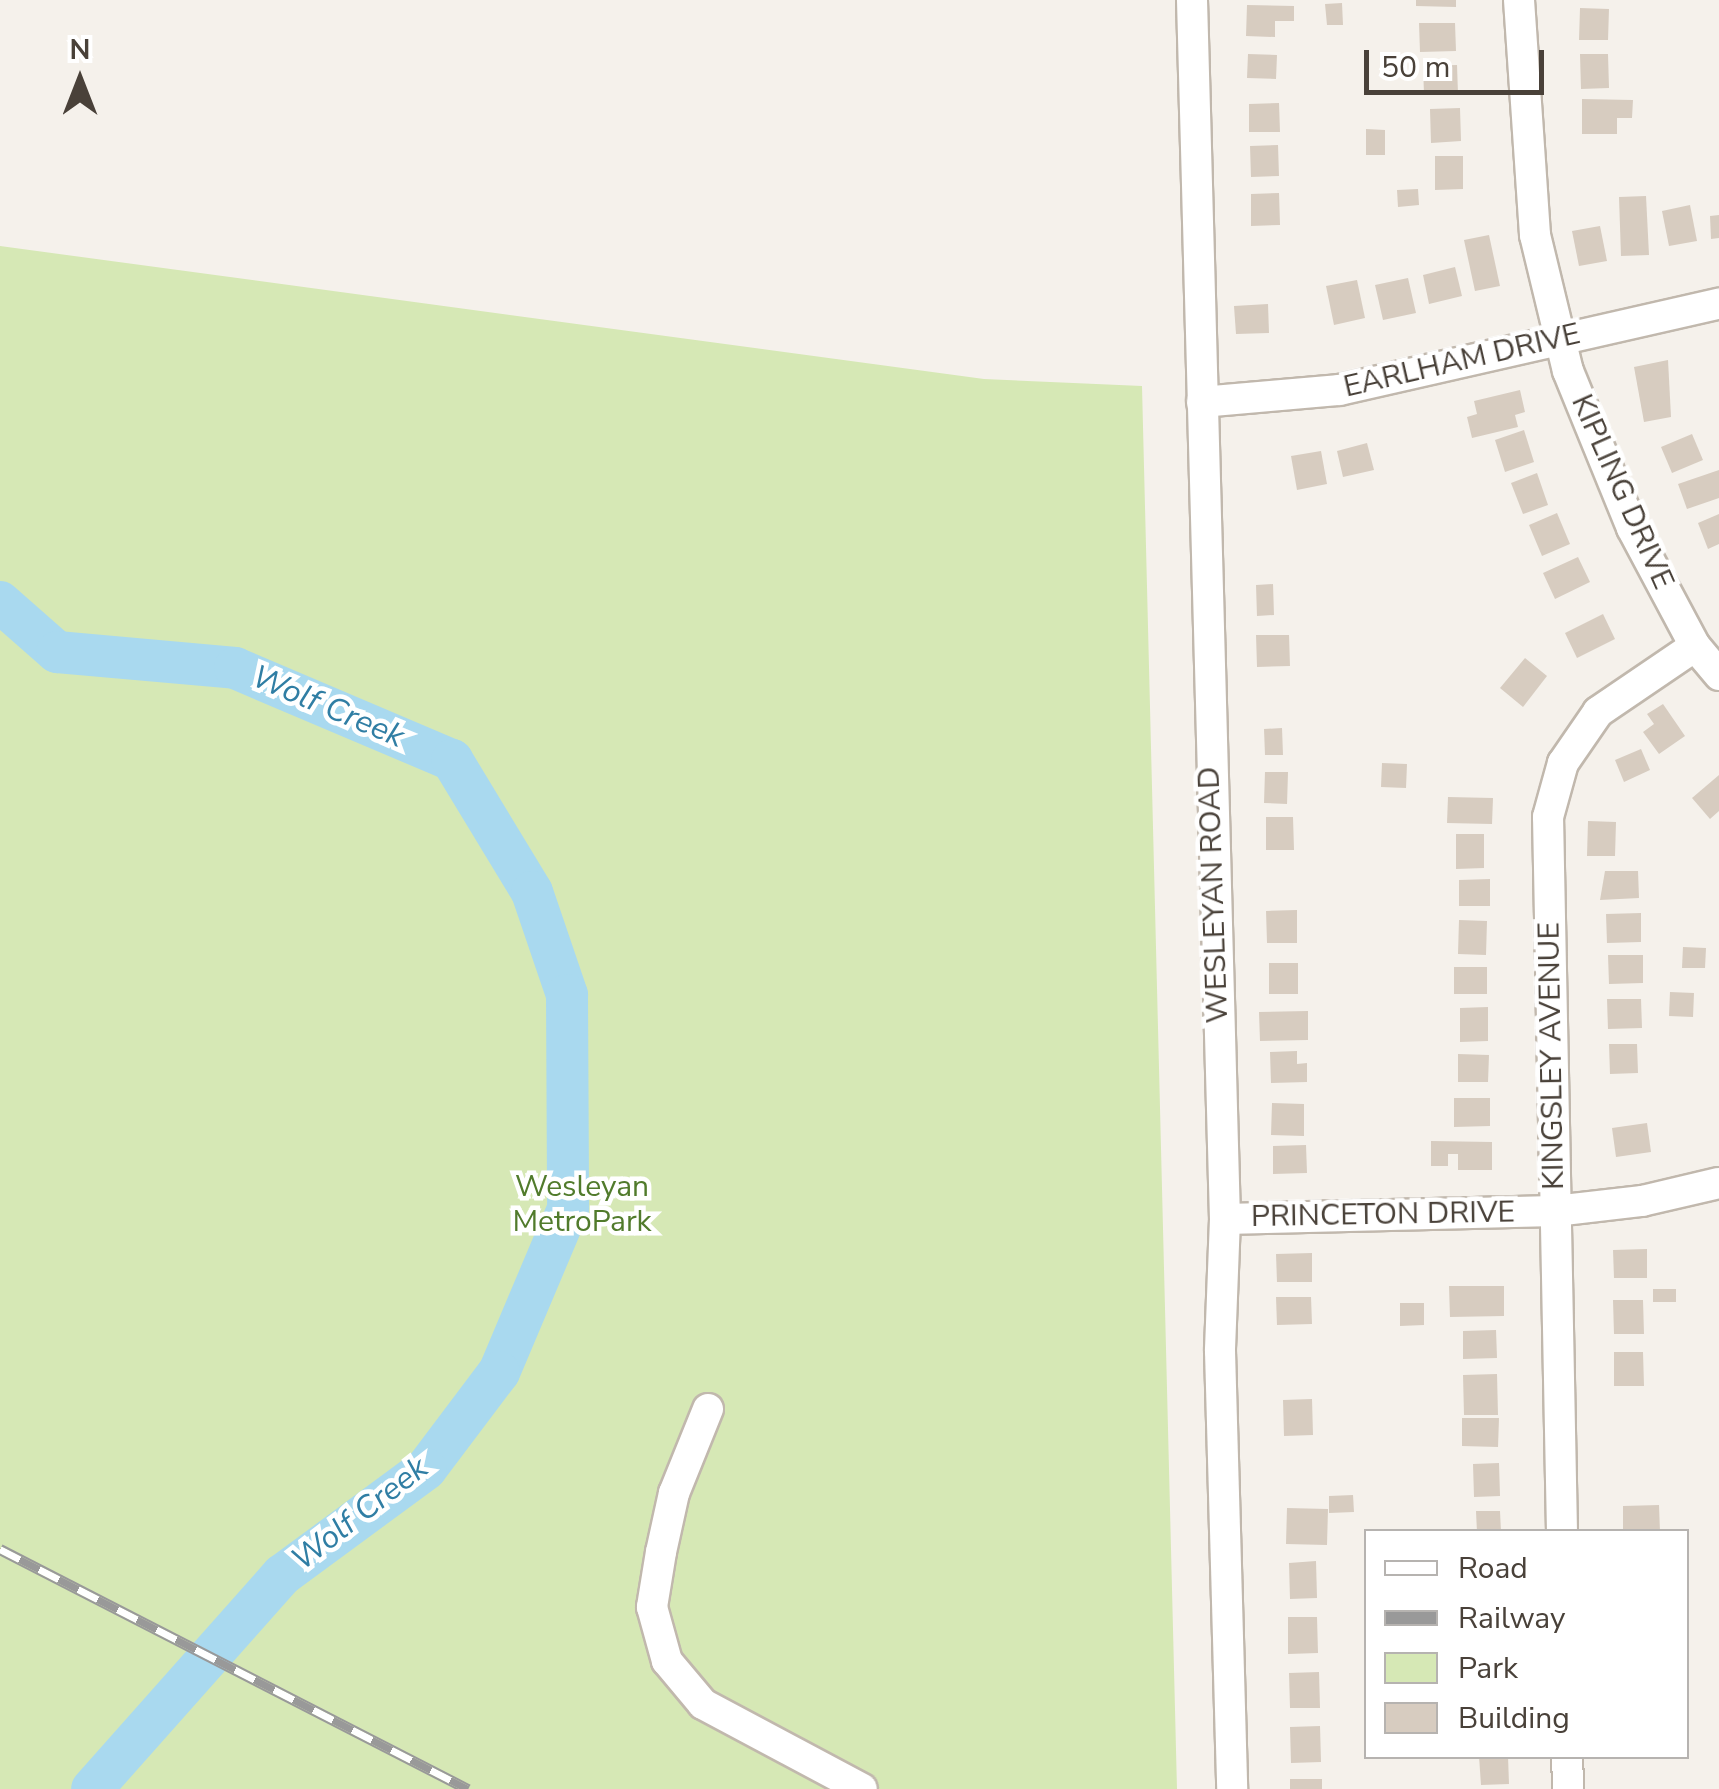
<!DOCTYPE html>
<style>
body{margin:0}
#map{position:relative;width:1719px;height:1789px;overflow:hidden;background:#f5f1eb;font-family:"Nunito Sans",sans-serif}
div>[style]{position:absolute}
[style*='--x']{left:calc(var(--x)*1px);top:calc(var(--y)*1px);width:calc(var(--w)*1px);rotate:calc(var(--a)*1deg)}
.green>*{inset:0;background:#d6e8b5}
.river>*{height:42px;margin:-21px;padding:0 21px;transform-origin:21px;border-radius:21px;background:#a9d9ef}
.building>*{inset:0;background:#d7ccc0}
.roads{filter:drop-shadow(2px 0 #c1b8ad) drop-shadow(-2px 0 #c1b8ad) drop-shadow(0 2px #c1b8ad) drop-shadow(0 -2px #c1b8ad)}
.minor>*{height:30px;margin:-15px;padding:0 15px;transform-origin:15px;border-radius:15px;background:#fff}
.rail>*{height:11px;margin-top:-5.5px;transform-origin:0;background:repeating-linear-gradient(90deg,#fff 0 22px,#999 0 44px);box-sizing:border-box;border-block:2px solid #999}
span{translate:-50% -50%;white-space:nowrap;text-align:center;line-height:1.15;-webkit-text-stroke:9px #fff;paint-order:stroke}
.street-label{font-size:30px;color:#494139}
.park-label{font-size:30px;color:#517b2c}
.water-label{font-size:32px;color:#307ea4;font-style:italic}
.legend{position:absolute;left:1364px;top:1529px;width:325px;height:230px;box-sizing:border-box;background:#fff;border:2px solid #b6b3b0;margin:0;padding:12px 18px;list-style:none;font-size:30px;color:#494139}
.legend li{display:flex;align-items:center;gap:20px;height:50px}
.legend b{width:50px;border:2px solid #b6b3b0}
.north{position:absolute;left:30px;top:30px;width:100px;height:100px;-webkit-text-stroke:8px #fff;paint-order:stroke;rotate:0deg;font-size:28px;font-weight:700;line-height:40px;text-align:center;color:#494139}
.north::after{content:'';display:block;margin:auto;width:35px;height:45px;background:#494139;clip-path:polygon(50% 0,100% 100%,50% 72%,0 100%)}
.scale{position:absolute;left:1364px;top:50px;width:180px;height:45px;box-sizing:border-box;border:5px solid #494139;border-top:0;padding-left:12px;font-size:30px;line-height:35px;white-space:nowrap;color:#494139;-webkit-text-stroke:8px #fff;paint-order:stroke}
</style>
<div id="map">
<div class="green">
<i style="clip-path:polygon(0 246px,984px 379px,1142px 386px,1177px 1789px,0 1789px)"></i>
</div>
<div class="river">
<i style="--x:0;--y:602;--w:76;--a:41.3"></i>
<i style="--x:57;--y:652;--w:179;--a:5.1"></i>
<i style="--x:235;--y:668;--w:236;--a:23"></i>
<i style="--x:452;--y:760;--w:154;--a:58.8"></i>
<i style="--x:532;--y:892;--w:109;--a:71.2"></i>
<i style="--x:567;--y:995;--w:214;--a:89.7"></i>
<i style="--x:568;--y:1209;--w:177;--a:112.9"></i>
<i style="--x:499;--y:1372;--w:121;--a:127"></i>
<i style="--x:426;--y:1469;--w:179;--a:143.6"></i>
<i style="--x:282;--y:1575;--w:286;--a:131.6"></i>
</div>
<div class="building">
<i style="clip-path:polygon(1416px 0,1456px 0,1456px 7px,1416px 6px)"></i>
<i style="clip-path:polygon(1342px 3px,1343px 25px,1327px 25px,1325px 4px)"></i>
<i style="clip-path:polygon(1247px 5px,1294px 6px,1294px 21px,1275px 21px,1275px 37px,1246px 36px)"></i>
<i style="clip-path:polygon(1580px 8px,1609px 9px,1608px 40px,1579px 40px)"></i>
<i style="clip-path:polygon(1419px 23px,1455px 23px,1456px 51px,1420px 52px)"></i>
<i style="clip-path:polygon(1248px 54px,1277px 55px,1276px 79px,1247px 78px)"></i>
<i style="clip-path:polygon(1580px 54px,1608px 54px,1609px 88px,1581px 89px)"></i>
<i style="clip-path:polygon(1457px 65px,1458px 94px,1424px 94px,1423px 66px)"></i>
<i style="clip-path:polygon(1582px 99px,1633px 100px,1632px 118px,1617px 118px,1617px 134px,1582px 134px)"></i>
<i style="clip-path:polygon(1279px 103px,1280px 132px,1249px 132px,1249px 104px)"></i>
<i style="clip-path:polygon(1460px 108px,1461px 141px,1431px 143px,1430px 109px)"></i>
<i style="clip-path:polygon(1366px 129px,1385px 130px,1385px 155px,1366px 155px)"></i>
<i style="clip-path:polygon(1278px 145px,1279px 176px,1251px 177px,1250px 146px)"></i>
<i style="clip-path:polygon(1435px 156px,1463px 156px,1463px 189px,1435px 190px)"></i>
<i style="clip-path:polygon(1418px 189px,1419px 205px,1398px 207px,1397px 190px)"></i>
<i style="clip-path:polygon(1279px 193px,1280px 225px,1251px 226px,1251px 194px)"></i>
<i style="clip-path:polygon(1646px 196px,1649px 255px,1621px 256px,1619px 197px)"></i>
<i style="clip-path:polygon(1690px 205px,1697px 241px,1669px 246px,1662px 211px)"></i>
<i style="clip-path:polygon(1719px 215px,1719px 238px,1711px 239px,1710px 216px)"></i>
<i style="clip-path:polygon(1600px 226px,1607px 261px,1579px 266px,1572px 231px)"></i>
<i style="clip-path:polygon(1489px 235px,1500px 286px,1475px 291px,1464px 240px)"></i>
<i style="clip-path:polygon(1455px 267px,1462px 296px,1429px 304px,1423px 275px)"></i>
<i style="clip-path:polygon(1408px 278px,1416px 313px,1383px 320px,1375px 285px)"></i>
<i style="clip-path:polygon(1357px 280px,1365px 318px,1334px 325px,1326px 286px)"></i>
<i style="clip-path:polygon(1268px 304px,1269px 333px,1236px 334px,1234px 306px)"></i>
<i style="clip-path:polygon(1668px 360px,1671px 417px,1644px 422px,1634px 367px)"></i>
<i style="clip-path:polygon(1520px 390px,1525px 412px,1515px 415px,1518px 427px,1472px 438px,1467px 417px,1477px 414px,1474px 401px)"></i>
<i style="clip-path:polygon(1524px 430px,1534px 462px,1505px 472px,1495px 440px)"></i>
<i style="clip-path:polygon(1692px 434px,1703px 460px,1672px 473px,1661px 447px)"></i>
<i style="clip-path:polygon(1367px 443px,1374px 470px,1343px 477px,1337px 451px)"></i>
<i style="clip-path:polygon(1321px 451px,1327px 484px,1297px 490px,1291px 456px)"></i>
<i style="clip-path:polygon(1719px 470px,1719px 498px,1687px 509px,1678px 484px)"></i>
<i style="clip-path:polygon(1537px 473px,1548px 505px,1523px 514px,1511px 483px)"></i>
<i style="clip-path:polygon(1557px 513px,1570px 544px,1542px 556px,1529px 525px)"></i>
<i style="clip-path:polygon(1719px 514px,1719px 544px,1708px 549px,1698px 523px)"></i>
<i style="clip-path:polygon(1578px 557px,1590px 582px,1555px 599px,1543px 573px)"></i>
<i style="clip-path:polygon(1273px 584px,1274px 615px,1257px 616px,1256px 585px)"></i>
<i style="clip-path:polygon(1603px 614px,1615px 639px,1577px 658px,1565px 633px)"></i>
<i style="clip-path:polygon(1256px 635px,1289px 635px,1290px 666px,1257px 667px)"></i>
<i style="clip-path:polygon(1525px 658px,1547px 676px,1523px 707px,1500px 688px)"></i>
<i style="clip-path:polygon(1663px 704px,1685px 736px,1659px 754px,1643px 732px,1654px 724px,1647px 714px)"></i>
<i style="clip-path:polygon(1282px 728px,1283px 755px,1265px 755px,1264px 729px)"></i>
<i style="clip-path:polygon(1641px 749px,1650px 770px,1624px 782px,1615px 760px)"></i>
<i style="clip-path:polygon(1382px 763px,1407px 764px,1406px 788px,1381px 787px)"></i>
<i style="clip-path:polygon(1265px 772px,1288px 772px,1287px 804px,1264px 803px)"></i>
<i style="clip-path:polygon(1719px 775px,1719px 811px,1710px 819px,1692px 798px)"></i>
<i style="clip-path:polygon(1448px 797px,1493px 798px,1492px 824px,1447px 823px)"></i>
<i style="clip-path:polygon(1266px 817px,1293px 817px,1294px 850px,1266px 850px)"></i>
<i style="clip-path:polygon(1588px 821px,1616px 822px,1615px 856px,1587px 856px)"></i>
<i style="clip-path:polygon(1456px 834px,1484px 834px,1484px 868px,1456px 869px)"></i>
<i style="clip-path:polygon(1605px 871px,1638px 871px,1639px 898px,1600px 900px)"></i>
<i style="clip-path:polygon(1490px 879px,1490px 906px,1459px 906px,1459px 880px)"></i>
<i style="clip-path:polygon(1297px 910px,1297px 943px,1267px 943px,1266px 911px)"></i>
<i style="clip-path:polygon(1641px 913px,1641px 942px,1607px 943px,1606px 914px)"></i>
<i style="clip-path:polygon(1459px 920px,1487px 921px,1486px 955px,1458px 954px)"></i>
<i style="clip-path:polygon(1683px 947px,1706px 948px,1705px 968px,1682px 968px)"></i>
<i style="clip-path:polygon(1608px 955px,1643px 955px,1643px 983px,1609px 984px)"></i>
<i style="clip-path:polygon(1269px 963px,1298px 963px,1298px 994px,1269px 994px)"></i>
<i style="clip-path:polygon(1454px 967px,1487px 967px,1487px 994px,1454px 994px)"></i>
<i style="clip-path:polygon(1670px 992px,1694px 993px,1693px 1017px,1669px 1016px)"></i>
<i style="clip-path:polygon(1607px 999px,1641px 999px,1642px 1028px,1608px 1029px)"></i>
<i style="clip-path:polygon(1488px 1007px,1488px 1041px,1460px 1042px,1460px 1008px)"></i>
<i style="clip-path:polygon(1308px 1011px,1308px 1040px,1260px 1041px,1259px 1012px)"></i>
<i style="clip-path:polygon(1609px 1044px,1637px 1044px,1638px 1073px,1610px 1074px)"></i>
<i style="clip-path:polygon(1297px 1051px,1297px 1064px,1307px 1063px,1307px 1082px,1271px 1083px,1270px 1052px)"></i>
<i style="clip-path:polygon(1458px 1054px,1489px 1055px,1488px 1082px,1458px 1082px)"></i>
<i style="clip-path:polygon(1454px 1098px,1490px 1098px,1490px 1126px,1454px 1127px)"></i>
<i style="clip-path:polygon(1272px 1103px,1304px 1104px,1304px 1136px,1271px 1135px)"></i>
<i style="clip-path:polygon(1647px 1123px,1651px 1152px,1616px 1157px,1612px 1128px)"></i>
<i style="clip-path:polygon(1431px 1141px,1492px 1142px,1492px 1170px,1458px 1170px,1458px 1154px,1448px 1154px,1448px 1166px,1431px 1166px)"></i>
<i style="clip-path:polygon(1306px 1145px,1307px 1173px,1273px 1174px,1273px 1146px)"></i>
<i style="clip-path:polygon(1647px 1249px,1647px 1278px,1614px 1278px,1613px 1250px)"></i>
<i style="clip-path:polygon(1312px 1253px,1312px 1282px,1277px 1282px,1276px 1254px)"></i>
<i style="clip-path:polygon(1449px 1286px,1504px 1286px,1504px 1316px,1450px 1317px)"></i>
<i style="clip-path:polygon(1653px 1289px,1676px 1289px,1676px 1302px,1653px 1302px)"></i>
<i style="clip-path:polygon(1276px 1297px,1311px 1297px,1312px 1324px,1277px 1325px)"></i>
<i style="clip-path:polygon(1613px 1300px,1643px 1300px,1644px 1334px,1614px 1334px)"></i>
<i style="clip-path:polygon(1400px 1303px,1424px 1303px,1424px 1325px,1400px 1326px)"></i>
<i style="clip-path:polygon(1496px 1330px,1497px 1358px,1463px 1359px,1463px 1331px)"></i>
<i style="clip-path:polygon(1614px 1352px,1643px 1352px,1644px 1386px,1614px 1386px)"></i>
<i style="clip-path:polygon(1497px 1374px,1498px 1415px,1464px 1415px,1463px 1375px)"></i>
<i style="clip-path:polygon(1312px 1399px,1313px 1435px,1284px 1436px,1283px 1400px)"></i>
<i style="clip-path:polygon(1462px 1418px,1499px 1418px,1498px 1447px,1462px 1446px)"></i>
<i style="clip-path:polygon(1499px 1463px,1500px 1496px,1474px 1497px,1473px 1464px)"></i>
<i style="clip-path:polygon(1353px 1495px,1354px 1512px,1329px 1513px,1329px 1496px)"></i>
<i style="clip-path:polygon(1659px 1505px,1660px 1532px,1623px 1532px,1623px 1506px)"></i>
<i style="clip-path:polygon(1287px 1508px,1328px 1509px,1327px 1545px,1286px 1544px)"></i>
<i style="clip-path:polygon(1476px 1511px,1500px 1511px,1501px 1532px,1477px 1532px)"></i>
<i style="clip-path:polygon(1316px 1561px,1317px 1598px,1290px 1599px,1289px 1563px)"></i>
<i style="clip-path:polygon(1288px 1617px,1317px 1617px,1318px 1653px,1288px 1654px)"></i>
<i style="clip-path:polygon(1319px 1672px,1320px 1708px,1290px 1708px,1289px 1673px)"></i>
<i style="clip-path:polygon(1320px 1726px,1321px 1762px,1291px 1763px,1290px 1727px)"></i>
<i style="clip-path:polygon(1479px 1756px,1508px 1756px,1509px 1784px,1481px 1785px)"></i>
<i style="clip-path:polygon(1290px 1779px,1322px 1779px,1322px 1789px,1290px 1789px)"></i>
</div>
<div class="roads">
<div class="minor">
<i style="--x:1192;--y:0;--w:1219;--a:88.45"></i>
<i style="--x:1225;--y:1219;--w:132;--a:92.2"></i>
<i style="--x:1220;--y:1351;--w:438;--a:88.4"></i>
<i style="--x:1519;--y:0;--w:236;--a:86.1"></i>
<i style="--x:1535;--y:235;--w:140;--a:76.4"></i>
<i style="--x:1568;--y:371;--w:170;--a:67.8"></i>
<i style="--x:1632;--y:528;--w:134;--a:61.9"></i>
<i style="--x:1695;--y:646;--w:38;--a:50"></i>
<i style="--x:1202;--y:402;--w:138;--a:-5"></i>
<i style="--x:1339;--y:390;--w:390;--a:-12.8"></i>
<i style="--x:1225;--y:1219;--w:330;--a:-1.4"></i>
<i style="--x:1555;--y:1211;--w:88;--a:-6.6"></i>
<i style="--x:1642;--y:1201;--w:79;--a:-13.2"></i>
<i style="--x:708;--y:1409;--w:91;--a:112"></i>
<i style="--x:674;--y:1493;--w:60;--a:102.4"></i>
<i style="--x:661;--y:1552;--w:56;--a:99.3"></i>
<i style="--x:652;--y:1607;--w:56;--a:74.5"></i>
<i style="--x:667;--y:1661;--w:56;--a:50.1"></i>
<i style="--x:703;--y:1704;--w:180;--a:28.1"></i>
<i style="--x:1562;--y:1532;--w:715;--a:-91.12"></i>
<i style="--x:1548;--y:817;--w:56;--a:-74.5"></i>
<i style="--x:1563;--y:763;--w:62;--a:-55.5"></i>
<i style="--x:1598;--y:712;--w:117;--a:-34.2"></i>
<i style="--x:1567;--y:1756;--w:33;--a:88"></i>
</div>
</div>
<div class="rail">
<i style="--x:0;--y:1549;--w:526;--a:27.15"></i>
</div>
<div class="street-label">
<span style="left:1462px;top:361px;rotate:-13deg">EARLHAM DRIVE</span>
<span style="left:1622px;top:492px;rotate:66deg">KIPLING DRIVE</span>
<span style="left:1214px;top:895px;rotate:-92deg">WESLEYAN ROAD</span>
<span style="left:1552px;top:1056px;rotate:-91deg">KINGSLEY AVENUE</span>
<span style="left:1383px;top:1215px;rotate:-1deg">PRINCETON DRIVE</span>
</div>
<div class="park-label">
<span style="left:582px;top:1204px">Wesleyan<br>MetroPark</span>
</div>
<div class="water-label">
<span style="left:328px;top:707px;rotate:23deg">Wolf Creek</span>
<span style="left:360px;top:1514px;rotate:-38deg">Wolf Creek</span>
</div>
<ul class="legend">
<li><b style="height:12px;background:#fff"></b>Road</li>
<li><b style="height:12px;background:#999"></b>Railway</li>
<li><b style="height:28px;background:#d6e8b5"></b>Park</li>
<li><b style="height:28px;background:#d7ccc0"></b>Building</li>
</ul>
<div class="north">N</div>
<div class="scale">50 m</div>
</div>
